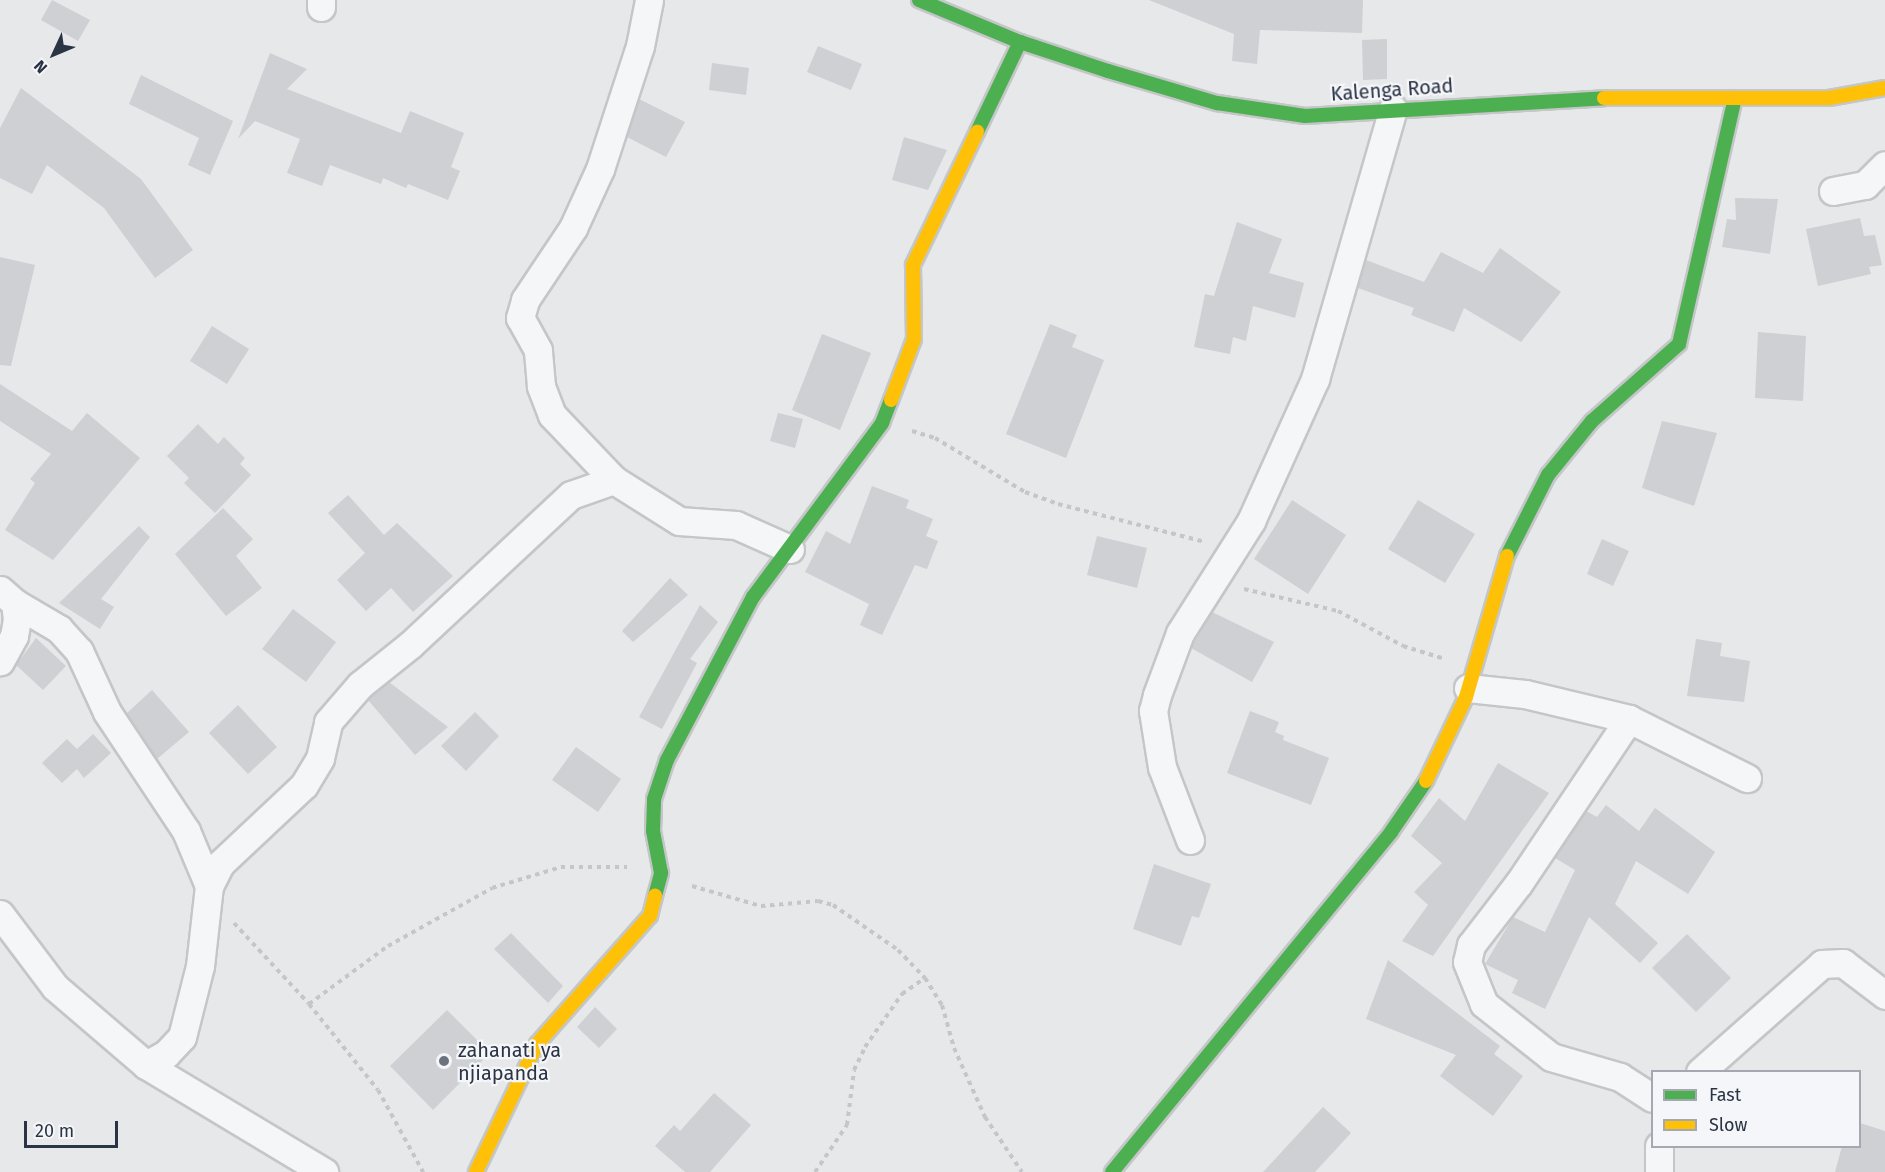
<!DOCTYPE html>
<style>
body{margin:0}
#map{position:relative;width:1885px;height:1172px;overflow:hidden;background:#e6e8ea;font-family:"Fira Sans",sans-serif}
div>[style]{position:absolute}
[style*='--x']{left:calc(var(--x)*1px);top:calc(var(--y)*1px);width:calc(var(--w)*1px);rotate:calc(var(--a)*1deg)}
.building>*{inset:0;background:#ced0d3}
.path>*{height:4px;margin-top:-2px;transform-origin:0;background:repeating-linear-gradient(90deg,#c5c6ca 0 4.5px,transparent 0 9px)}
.roads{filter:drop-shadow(2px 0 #c4c6c8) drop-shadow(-2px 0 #c4c6c8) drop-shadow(0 2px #c4c6c8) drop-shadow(0 -2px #c4c6c8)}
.street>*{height:27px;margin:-13.5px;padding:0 13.5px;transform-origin:13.5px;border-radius:13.5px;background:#f5f6f7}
.fast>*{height:14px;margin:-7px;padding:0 7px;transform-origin:7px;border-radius:7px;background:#4caf50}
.slow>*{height:14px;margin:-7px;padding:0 7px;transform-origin:7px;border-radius:7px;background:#ffc107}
.dots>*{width:16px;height:16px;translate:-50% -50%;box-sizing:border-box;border:3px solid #f4f6f9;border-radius:50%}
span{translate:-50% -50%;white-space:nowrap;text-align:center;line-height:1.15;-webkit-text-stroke:4.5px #f4f6f9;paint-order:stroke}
.street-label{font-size:20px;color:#2b3445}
.poi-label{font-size:20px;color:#2b3445}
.left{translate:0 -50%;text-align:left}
.legend{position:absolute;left:1651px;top:1070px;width:210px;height:78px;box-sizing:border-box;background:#f4f6f9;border:2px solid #a4a8b1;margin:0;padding:8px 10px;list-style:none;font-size:18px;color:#2b3445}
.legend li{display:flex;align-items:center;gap:12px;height:30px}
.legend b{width:30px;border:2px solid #a4a8b1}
.north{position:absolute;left:24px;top:24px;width:60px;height:60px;-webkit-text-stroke:4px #f4f6f9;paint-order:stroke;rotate:226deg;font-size:16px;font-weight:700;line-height:24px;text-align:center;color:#2b3445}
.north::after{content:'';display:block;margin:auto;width:21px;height:27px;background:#2b3445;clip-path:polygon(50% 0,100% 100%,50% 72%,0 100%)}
.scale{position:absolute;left:24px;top:1121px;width:94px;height:27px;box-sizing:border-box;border:3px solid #2b3445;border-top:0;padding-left:8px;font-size:18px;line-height:21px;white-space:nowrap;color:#2b3445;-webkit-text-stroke:4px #f4f6f9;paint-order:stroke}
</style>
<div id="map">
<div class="building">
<i style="clip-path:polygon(52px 0,90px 20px,78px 41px,41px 20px)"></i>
<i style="clip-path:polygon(1149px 0,1363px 0,1362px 33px,1260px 30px,1257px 64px,1232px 61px,1234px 34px)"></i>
<i style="clip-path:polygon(1387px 39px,1387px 79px,1363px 80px,1362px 40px)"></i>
<i style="clip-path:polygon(818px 46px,862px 64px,851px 90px,807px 72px)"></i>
<i style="clip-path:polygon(270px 53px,307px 69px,287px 89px,401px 133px,410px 111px,464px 133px,451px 167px,460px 171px,448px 200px,408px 184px,406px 188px,383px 178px,381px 184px,330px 165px,322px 186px,287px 173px,300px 139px,255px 121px,238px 139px)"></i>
<i style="clip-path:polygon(712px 63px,749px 68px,746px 95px,709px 90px)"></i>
<i style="clip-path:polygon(141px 75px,233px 121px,210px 175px,188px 165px,199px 138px,129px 104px)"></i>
<i style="clip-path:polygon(21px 88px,141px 179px,193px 250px,155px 278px,104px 208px,47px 165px,32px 194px,0 178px,0 128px)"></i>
<i style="clip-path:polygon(639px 99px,685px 122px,666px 157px,627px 137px)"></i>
<i style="clip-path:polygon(904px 137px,947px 150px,928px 190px,892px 180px)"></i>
<i style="clip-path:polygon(1735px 198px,1778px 199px,1770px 254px,1722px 247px,1727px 219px,1736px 220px)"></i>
<i style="clip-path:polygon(1860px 218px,1864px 236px,1875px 235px,1882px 265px,1869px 267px,1871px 274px,1818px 286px,1806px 229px)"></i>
<i style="clip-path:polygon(1237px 222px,1282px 239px,1269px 273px,1304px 283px,1295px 318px,1253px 306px,1246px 341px,1233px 337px,1230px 354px,1194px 347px,1205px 294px,1214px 296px)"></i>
<i style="clip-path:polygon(1500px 248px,1561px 292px,1521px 342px,1464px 308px,1454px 332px,1411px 315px,1414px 308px,1358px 288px,1366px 260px,1424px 282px,1441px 252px,1483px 273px)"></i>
<i style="clip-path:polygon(0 257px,35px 265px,11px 366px,0 365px)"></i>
<i style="clip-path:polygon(1050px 324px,1077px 335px,1072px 347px,1104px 360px,1066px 458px,1006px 434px)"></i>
<i style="clip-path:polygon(212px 326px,249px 349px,227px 384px,190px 361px)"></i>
<i style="clip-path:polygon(1758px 332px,1806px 336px,1803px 401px,1755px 398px)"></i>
<i style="clip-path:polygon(822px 334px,871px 353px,840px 430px,792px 410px)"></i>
<i style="clip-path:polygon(0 384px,72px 431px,87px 413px,140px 458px,53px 560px,5px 530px,35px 483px,30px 479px,51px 454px,0 421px)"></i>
<i style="clip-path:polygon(778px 413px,803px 419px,795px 448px,770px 441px)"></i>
<i style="clip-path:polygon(1662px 421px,1717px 433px,1694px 506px,1642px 488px)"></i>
<i style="clip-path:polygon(198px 424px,218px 444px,224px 437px,245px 458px,240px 464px,251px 475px,215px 513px,184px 483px,189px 478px,167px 456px)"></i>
<i style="clip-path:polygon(872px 486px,909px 500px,906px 508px,933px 519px,926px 536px,938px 541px,927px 569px,915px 565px,882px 635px,860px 625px,869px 604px,805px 572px,826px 531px,850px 544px)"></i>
<i style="clip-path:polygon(348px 495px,384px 535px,397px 523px,453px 576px,413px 612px,391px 588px,366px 611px,337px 580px,365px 553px,328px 513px)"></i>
<i style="clip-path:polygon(1292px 500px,1346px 535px,1308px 594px,1254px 559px)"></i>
<i style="clip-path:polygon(1418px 500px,1475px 534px,1445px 583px,1388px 549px)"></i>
<i style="clip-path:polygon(223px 508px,253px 539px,236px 556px,262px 588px,226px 616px,175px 554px)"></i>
<i style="clip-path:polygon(139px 526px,150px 537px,101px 599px,114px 607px,100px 629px,59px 603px)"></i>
<i style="clip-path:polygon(1097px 536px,1147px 548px,1137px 588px,1087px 575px)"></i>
<i style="clip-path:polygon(1602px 539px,1629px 551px,1613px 586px,1587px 574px)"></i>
<i style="clip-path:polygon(670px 578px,688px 595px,633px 642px,622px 631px)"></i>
<i style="clip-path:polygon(700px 605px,718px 622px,690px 659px,697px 663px,662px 729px,639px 717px)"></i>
<i style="clip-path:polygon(293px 609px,336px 642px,306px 682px,262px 649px)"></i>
<i style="clip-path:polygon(1212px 612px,1274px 642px,1252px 682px,1191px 648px)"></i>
<i style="clip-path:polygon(36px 638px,66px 666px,43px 690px,16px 665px)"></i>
<i style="clip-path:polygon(1696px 639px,1722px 643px,1720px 656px,1750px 661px,1744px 702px,1687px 696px)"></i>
<i style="clip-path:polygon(389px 682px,448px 727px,415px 755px,368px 700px)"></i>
<i style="clip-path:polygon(152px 690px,189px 732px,157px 759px,127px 713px)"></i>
<i style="clip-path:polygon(238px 705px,277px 747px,248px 774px,209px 733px)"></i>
<i style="clip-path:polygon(1250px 711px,1279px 722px,1275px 732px,1284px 736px,1283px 740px,1329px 758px,1311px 805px,1227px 773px)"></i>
<i style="clip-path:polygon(475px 712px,499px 736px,466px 771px,441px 746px)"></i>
<i style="clip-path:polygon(93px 734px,111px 753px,84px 778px,77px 769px,62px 783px,42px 763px,67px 739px,77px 749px)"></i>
<i style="clip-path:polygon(576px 747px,621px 779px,598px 812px,552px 780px)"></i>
<i style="clip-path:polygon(1498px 763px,1549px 793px,1433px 956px,1402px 941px,1428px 905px,1414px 892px,1442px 863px,1411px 836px,1439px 798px,1465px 821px)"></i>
<i style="clip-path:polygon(1606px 805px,1639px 831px,1655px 808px,1715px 852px,1688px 894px,1636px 861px,1615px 904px,1658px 943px,1640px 963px,1589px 917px,1545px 1009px,1512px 993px,1518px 980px,1485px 964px,1513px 917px,1545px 932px,1575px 870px,1555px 858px,1586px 811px,1597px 817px)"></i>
<i style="clip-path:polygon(1154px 864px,1211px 884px,1199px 918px,1192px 916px,1181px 946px,1133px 929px)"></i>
<i style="clip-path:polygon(511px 933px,563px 986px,548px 1003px,494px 949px)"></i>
<i style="clip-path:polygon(1687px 934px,1731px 978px,1696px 1012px,1652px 968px)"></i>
<i style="clip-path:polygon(1388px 960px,1500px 1046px,1494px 1054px,1523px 1076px,1493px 1116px,1440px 1076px,1456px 1055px,1366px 1019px)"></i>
<i style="clip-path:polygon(595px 1007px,617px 1029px,599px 1048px,577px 1027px)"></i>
<i style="clip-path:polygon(447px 1010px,490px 1053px,433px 1110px,390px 1066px)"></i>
<i style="clip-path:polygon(714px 1093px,751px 1125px,710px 1172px,685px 1172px,655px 1146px,674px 1125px,680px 1131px)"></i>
<i style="clip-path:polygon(1323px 1107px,1351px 1133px,1315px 1172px,1263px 1172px)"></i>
<i style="clip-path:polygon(1860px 1123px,1885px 1131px,1885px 1172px,1835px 1172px,1842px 1146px,1860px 1146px)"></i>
</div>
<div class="path">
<i style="--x:912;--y:431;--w:24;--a:17"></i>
<i style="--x:935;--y:438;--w:105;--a:31"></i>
<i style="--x:1025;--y:492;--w:35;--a:20"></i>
<i style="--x:1058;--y:504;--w:152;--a:14.5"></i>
<i style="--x:1244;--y:589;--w:97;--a:13.2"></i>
<i style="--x:1338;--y:611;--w:74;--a:28.3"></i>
<i style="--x:1403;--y:646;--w:44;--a:17.2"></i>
<i style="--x:692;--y:886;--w:72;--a:16.2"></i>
<i style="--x:761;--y:906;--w:57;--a:-5"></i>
<i style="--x:818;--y:901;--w:16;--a:15"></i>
<i style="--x:833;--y:905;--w:79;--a:34.7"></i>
<i style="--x:898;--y:950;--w:39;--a:46"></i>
<i style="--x:925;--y:978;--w:32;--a:58"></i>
<i style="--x:942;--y:1005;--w:45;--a:74.4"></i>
<i style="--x:954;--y:1048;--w:76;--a:65.8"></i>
<i style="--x:985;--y:1117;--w:66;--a:56.1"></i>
<i style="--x:234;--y:923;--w:110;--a:47.2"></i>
<i style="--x:309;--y:1004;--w:110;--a:51.3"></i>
<i style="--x:378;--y:1090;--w:94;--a:61.2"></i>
<i style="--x:309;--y:1004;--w:98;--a:-36.3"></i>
<i style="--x:388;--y:946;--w:119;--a:-29.1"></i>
<i style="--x:492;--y:888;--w:72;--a:-16.9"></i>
<i style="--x:561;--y:867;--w:66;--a:0"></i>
<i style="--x:815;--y:1172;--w:57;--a:-55.8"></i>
<i style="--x:847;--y:1125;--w:55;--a:-82.7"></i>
<i style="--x:854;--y:1070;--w:25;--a:-64"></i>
<i style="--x:865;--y:1047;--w:65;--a:-55.1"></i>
<i style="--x:902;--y:994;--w:28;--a:-35"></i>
</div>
<div class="roads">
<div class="street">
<i style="--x:321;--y:7;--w:7;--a:-90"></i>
<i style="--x:1833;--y:191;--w:33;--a:-11"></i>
<i style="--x:1865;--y:185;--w:28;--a:-45"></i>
<i style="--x:614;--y:480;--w:90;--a:-133.6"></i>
<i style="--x:552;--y:415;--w:31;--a:-111"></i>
<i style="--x:541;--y:386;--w:36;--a:-95"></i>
<i style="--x:538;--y:350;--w:37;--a:-119"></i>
<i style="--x:520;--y:318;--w:19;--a:-74"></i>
<i style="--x:525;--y:300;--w:87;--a:-56.3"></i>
<i style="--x:573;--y:228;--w:65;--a:-65.4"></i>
<i style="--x:600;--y:169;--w:129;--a:-72"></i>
<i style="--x:640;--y:46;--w:47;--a:-78.9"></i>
<i style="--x:0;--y:590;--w:20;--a:41"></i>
<i style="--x:15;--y:603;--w:16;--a:83"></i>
<i style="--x:17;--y:619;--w:17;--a:100"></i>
<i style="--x:14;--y:636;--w:29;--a:119"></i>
<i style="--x:15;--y:603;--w:51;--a:30.6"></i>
<i style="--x:59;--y:629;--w:30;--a:48"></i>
<i style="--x:79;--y:651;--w:67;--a:65.3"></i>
<i style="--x:107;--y:712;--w:143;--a:56.4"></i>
<i style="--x:186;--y:831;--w:60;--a:67.3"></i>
<i style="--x:1468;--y:688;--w:57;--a:6"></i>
<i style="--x:1525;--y:694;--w:107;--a:13.5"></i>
<i style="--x:1629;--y:719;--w:132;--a:26.6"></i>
<i style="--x:1629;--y:719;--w:199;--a:123.9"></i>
<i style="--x:1518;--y:884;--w:77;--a:127.6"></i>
<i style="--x:1471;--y:945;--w:17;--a:103"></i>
<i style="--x:1467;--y:962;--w:45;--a:68"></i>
<i style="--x:1484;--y:1004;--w:85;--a:38.3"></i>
<i style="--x:1551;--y:1057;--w:72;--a:16.2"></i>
<i style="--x:1620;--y:1077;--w:38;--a:33"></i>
<i style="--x:1190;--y:840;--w:78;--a:-111"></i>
<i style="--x:1162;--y:767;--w:57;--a:-99.1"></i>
<i style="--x:1153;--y:711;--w:16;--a:-76"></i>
<i style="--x:1157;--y:695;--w:66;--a:-69.6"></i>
<i style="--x:1180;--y:633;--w:133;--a:-57.6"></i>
<i style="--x:1251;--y:521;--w:156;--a:-65.7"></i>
<i style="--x:1315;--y:379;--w:281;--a:-73.9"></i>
<i style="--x:0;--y:914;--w:91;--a:53"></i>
<i style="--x:55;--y:987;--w:120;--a:40.6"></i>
<i style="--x:146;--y:1065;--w:208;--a:31"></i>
<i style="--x:146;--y:1065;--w:23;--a:-29"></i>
<i style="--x:166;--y:1054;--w:23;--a:-47"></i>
<i style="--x:182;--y:1037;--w:73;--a:-75.8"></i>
<i style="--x:200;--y:966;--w:81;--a:-83.6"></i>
<i style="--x:209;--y:886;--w:25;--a:-63"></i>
<i style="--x:220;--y:864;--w:115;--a:-43.2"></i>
<i style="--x:304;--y:785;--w:31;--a:-59"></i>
<i style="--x:320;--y:758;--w:37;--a:-77"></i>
<i style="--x:328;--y:722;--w:49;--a:-49.1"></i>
<i style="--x:360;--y:685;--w:64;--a:-38.7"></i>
<i style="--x:410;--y:645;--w:220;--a:-43"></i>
<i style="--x:571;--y:495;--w:46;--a:-19.2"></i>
<i style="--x:614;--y:480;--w:77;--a:32.2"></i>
<i style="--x:679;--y:521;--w:57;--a:4"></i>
<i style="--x:736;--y:525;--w:59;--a:24"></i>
<i style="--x:1700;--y:1072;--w:163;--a:-41.5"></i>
<i style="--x:1822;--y:964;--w:21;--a:-3"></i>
<i style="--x:1843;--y:963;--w:53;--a:37.3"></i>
<i style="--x:1659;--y:1172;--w:26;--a:-90"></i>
</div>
<div class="fast">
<i style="--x:919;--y:0;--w:109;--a:22.6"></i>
<i style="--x:1020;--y:42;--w:93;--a:18.2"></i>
<i style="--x:1108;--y:71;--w:114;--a:16.4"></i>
<i style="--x:1217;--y:103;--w:89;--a:8.4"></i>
<i style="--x:1305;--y:116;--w:300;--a:-3.4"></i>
<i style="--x:977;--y:132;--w:100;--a:-64.5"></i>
<i style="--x:1507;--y:556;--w:91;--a:-63.2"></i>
<i style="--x:1548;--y:475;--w:70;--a:-50.8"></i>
<i style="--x:1592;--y:421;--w:116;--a:-41.5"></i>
<i style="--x:1679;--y:344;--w:252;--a:-77.2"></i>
<i style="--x:655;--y:896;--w:24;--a:-75"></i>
<i style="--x:661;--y:873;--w:43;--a:-100.8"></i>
<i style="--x:653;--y:831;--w:32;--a:-88"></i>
<i style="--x:654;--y:799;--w:41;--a:-71.6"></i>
<i style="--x:667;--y:760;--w:184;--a:-62.2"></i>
<i style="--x:753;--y:597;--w:217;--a:-53.4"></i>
<i style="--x:882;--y:423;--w:25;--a:-69"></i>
<i style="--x:1112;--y:1172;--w:440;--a:-50.6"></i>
<i style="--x:1391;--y:832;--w:62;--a:-55.5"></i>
</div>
<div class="slow">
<i style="--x:1604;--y:98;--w:225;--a:0"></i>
<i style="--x:1829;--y:98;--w:57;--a:-10.1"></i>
<i style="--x:891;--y:400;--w:65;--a:-69.3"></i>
<i style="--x:914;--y:339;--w:74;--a:-90.8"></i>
<i style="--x:913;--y:265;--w:148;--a:-64.3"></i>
<i style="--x:1426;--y:781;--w:93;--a:-64.5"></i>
<i style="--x:1466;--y:697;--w:147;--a:-73.8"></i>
<i style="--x:476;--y:1172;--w:142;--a:-64.5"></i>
<i style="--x:537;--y:1044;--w:171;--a:-48.6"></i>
<i style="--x:650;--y:916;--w:21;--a:-76"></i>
</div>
</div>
<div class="dots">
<i style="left:444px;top:1061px;background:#6c737f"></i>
</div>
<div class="street-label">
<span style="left:1392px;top:90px;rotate:-4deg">Kalenga Road</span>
</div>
<div class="poi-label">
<span class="left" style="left:458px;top:1062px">zahanati ya<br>njiapanda</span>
</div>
<ul class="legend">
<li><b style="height:8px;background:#4caf50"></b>Fast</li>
<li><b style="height:8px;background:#ffc107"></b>Slow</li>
</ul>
<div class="north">N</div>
<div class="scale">20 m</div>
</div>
